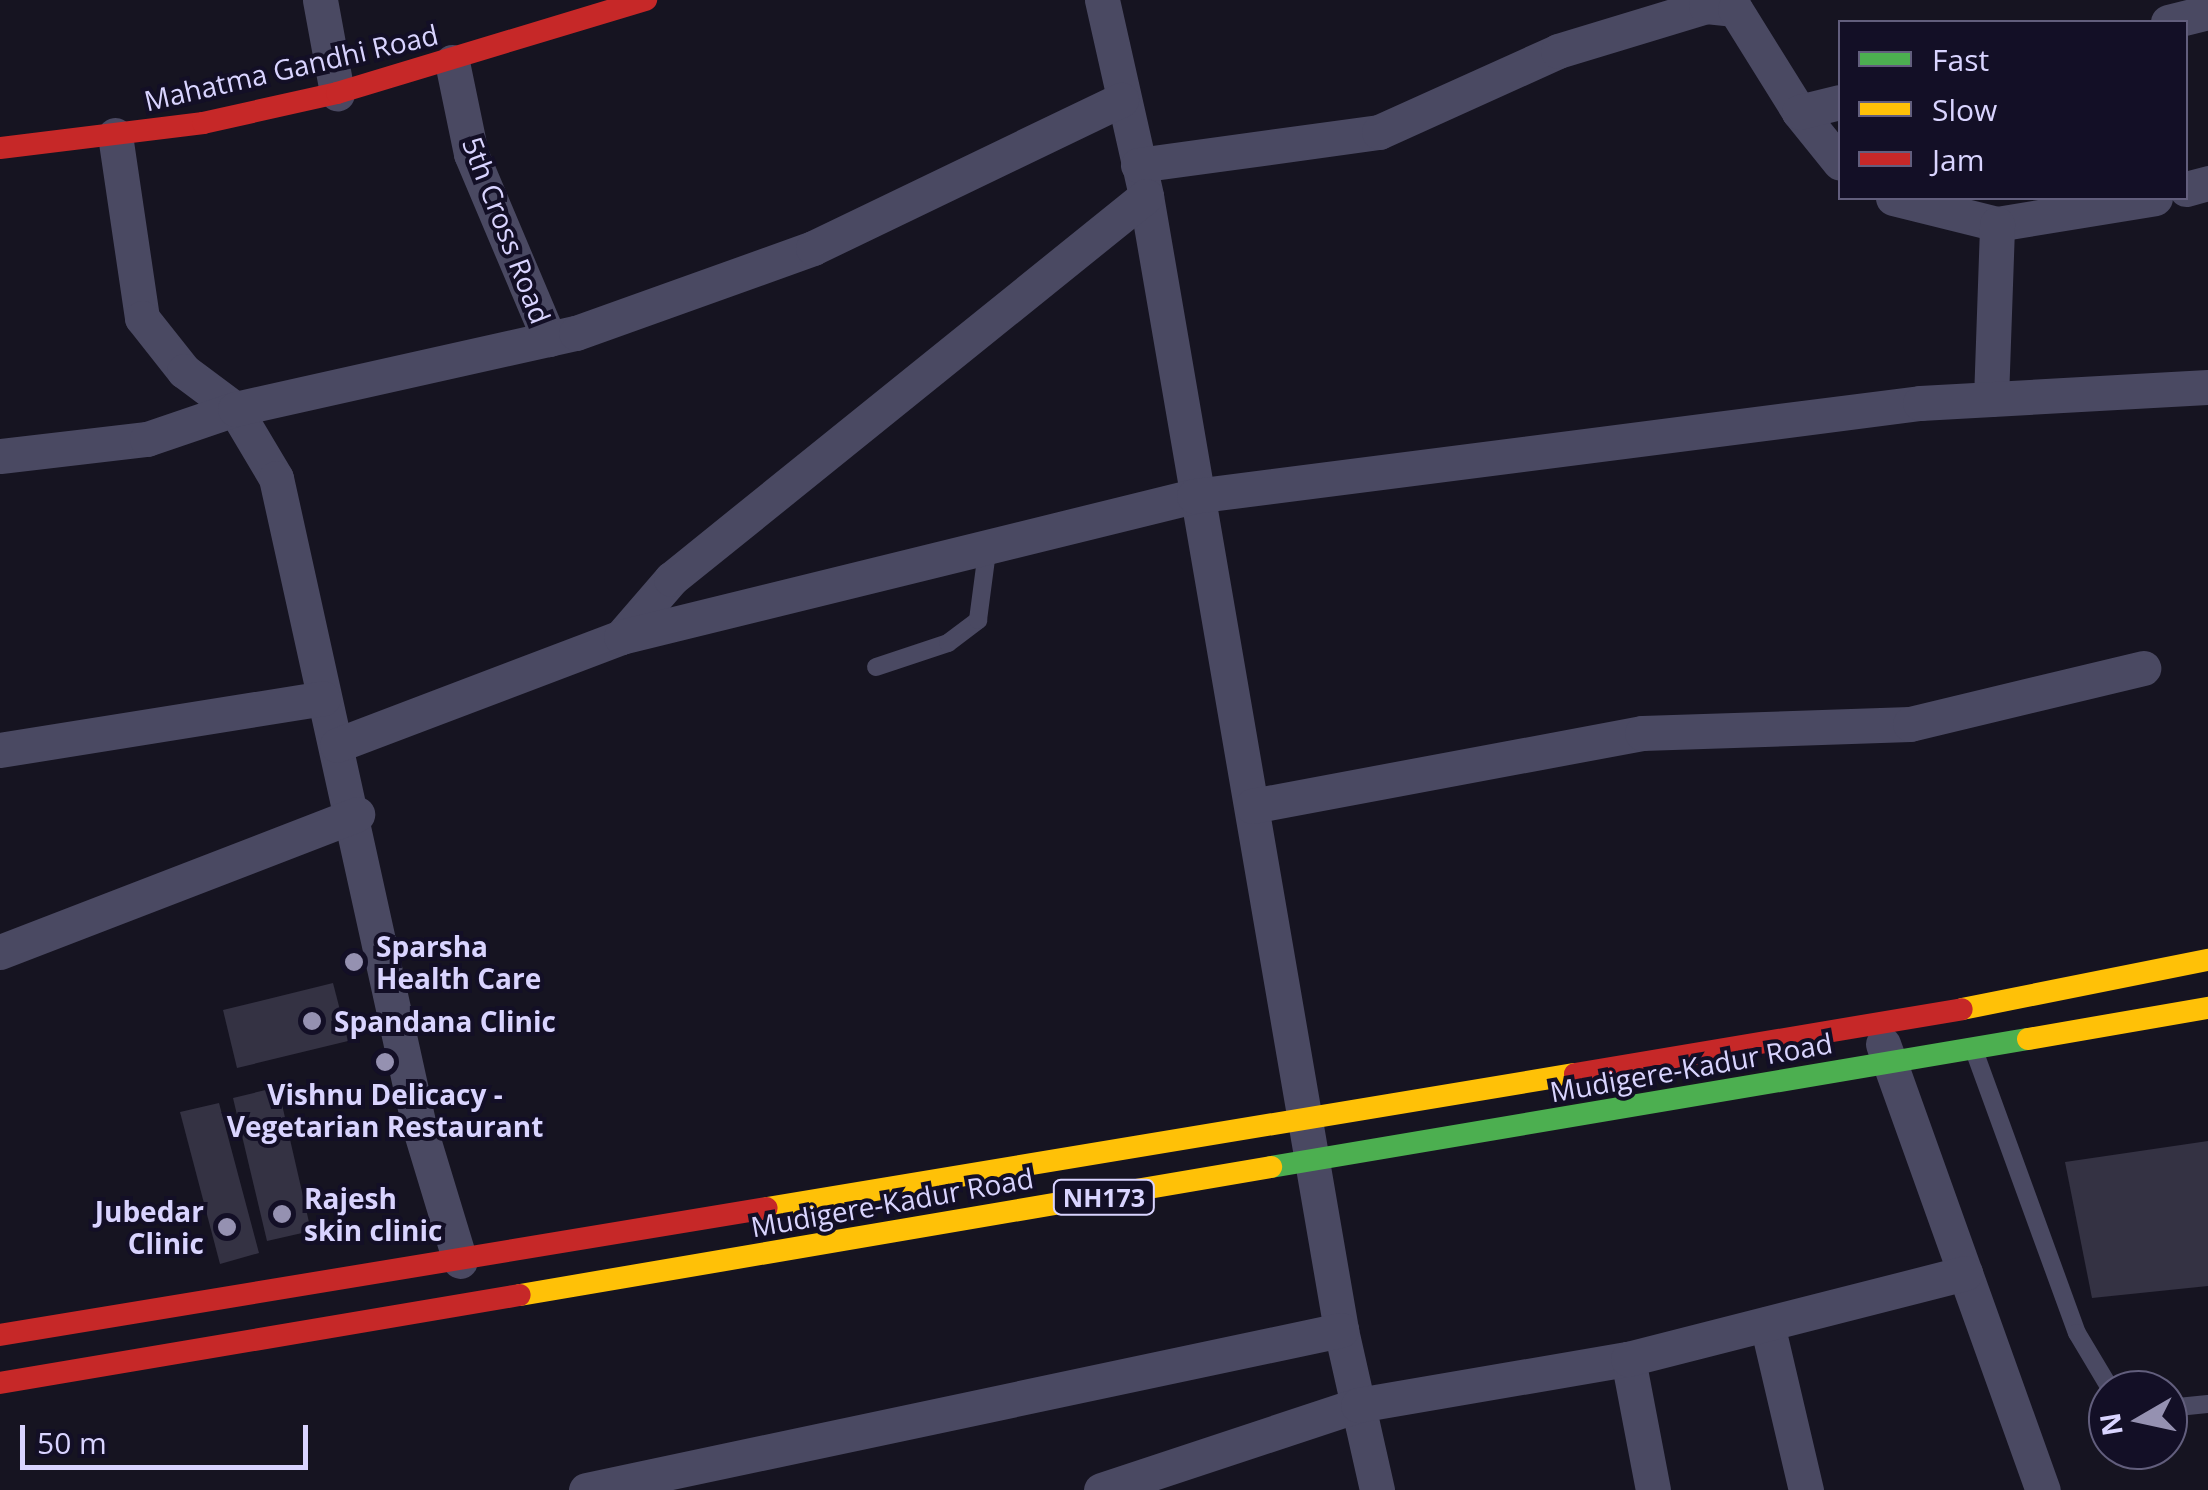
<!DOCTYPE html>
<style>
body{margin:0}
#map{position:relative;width:2208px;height:1490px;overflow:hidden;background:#161421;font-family:"Open Sans",sans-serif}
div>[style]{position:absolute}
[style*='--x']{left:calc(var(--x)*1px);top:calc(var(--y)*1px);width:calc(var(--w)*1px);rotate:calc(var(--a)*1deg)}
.building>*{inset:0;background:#343243}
.lane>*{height:18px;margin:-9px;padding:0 9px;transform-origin:9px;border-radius:9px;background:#4a4962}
.street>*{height:35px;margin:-17.5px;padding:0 17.5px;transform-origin:17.5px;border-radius:17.5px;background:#4a4962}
.fast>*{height:22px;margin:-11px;padding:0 11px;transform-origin:11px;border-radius:11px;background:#4caf50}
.slow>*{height:22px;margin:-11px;padding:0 11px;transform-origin:11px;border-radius:11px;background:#ffc107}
.jam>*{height:22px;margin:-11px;padding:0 11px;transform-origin:11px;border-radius:11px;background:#c62828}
.dots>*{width:28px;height:28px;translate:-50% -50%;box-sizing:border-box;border:5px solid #130f26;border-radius:50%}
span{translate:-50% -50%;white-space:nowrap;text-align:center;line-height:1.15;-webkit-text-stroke:8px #130f26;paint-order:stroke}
.shield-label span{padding:2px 8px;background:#130f26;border:2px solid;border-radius:8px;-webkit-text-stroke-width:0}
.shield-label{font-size:25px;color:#d9d4ff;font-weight:700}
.street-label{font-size:28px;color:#d9d4ff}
.poi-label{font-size:28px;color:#d9d4ff;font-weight:700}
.left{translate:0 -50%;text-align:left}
.right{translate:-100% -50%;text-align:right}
.legend{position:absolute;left:1838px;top:20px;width:350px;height:180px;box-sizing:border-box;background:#130f26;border:2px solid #625e7d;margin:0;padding:12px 18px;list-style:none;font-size:30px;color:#d9d4ff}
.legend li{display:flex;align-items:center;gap:20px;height:50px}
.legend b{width:50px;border:2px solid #625e7d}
.north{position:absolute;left:2088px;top:1370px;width:100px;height:100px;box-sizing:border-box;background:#130f26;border:2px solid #625e7d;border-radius:50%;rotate:261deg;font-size:28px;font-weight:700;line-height:40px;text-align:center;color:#d9d4ff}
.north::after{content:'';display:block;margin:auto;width:35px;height:45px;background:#9591b1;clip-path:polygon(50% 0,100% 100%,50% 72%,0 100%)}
.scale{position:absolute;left:20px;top:1425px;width:288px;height:45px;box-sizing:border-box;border:5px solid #d9d4ff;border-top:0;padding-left:12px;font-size:30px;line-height:35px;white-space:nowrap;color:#d9d4ff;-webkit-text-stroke:8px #130f26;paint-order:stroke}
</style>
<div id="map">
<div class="building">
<i style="clip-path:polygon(333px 983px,348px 1041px,237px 1068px,223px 1010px)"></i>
<i style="clip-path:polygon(278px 1087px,311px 1231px,267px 1241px,233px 1098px)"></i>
<i style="clip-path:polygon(219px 1103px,259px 1253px,220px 1264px,180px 1112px)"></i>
<i style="clip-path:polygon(2208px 1141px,2208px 1286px,2092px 1298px,2065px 1162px)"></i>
</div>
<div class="lane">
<i style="--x:876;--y:667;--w:76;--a:-18.4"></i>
<i style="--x:948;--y:643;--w:38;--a:-37"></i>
<i style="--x:978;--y:620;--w:69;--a:-82.5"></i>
<i style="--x:1975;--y:1053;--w:298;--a:70"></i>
<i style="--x:2077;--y:1333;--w:66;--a:59.2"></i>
<i style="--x:2168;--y:1408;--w:40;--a:-5.7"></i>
</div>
<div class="street">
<i style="--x:320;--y:0;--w:95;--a:79.6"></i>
<i style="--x:1102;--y:0;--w:201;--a:77.3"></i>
<i style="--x:1146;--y:196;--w:1151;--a:80.24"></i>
<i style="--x:1341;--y:1330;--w:164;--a:77.3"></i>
<i style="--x:2168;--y:22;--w:41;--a:-14"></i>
<i style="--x:452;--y:62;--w:94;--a:78.3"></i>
<i style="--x:471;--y:154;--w:201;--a:67.1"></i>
<i style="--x:1799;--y:112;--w:65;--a:51.2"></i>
<i style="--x:115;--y:135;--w:185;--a:81.6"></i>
<i style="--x:142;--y:318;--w:68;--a:51.6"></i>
<i style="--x:184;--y:371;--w:64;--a:36.7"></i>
<i style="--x:235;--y:409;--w:80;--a:59.3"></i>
<i style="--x:276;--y:478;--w:664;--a:77.56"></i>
<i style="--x:419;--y:1126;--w:141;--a:73.1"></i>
<i style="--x:1138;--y:165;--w:243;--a:-7.8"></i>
<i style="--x:1379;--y:132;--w:196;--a:-24.3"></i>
<i style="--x:1558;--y:51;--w:155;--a:-16.9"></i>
<i style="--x:1706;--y:6;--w:29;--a:6"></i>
<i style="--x:1735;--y:9;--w:121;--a:58.1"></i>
<i style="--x:1799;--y:112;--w:42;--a:-13.7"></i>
<i style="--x:2186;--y:189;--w:23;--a:-15"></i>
<i style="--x:1893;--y:198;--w:107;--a:14"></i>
<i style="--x:1997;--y:224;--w:160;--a:-9.3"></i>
<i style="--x:1991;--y:399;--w:175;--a:-88"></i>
<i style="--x:0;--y:456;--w:148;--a:-6.6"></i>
<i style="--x:147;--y:439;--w:93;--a:-18.8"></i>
<i style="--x:235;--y:409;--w:349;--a:-12.6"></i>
<i style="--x:576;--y:333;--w:252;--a:-19.7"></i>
<i style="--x:813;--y:248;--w:342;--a:-25.7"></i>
<i style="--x:621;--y:637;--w:77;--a:-49.2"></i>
<i style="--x:671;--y:579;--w:610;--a:-38.88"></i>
<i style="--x:337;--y:745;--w:304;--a:-20.8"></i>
<i style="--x:621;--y:637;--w:590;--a:-13.82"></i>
<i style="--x:1194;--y:496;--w:732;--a:-7.3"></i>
<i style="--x:1920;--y:403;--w:288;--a:-3.2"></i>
<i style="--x:0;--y:750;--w:327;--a:-9.1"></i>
<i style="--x:1252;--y:806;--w:397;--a:-10.6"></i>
<i style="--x:1642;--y:733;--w:268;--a:-1.9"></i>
<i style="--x:1910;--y:724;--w:240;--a:-13.5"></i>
<i style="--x:0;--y:952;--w:383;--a:-21.1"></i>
<i style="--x:1883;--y:1044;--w:474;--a:70.3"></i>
<i style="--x:1767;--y:1324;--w:171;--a:76.8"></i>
<i style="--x:1628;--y:1359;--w:133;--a:79.2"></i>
<i style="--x:586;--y:1490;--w:772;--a:-11.97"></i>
<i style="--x:1101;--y:1490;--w:271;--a:-18.3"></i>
<i style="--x:1358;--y:1405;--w:274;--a:-9.7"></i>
<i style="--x:1628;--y:1359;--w:348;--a:-14.3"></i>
</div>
<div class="fast">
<i style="--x:1271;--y:1167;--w:768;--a:-9.6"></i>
</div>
<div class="slow">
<i style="--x:1962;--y:1009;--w:251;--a:-11.3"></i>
<i style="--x:2028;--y:1039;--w:183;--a:-9.8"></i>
<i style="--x:767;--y:1208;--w:819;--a:-9.42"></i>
<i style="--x:520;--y:1295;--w:762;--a:-9.67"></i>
</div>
<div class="jam">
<i style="--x:0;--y:148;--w:205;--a:-7"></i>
<i style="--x:203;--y:123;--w:137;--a:-12.6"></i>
<i style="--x:337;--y:93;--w:323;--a:-16.8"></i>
<i style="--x:1575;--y:1074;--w:392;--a:-9.5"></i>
<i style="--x:0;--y:1335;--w:777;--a:-9.4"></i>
<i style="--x:0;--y:1383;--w:527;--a:-9.61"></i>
</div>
<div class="dots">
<i style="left:354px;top:962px;background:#9591b1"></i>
<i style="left:312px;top:1021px;background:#9591b1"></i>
<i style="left:385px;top:1062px;background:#9591b1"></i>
<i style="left:282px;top:1214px;background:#9591b1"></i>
<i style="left:227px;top:1227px;background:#9591b1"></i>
</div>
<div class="shield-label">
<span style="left:1104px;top:1197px">NH173</span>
</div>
<div class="street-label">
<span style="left:291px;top:67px;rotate:-13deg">Mahatma Gandhi Road</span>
<span style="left:507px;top:230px;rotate:69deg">5th Cross Road</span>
<span style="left:1691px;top:1067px;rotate:-10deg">Mudigere-Kadur Road</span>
<span style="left:892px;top:1202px;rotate:-10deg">Mudigere-Kadur Road</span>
</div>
<div class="poi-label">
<span class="left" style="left:376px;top:962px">Sparsha<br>Health Care</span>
<span class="left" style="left:334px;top:1021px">Spandana Clinic</span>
<span style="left:385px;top:1110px">Vishnu Delicacy -<br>Vegetarian Restaurant</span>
<span class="left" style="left:304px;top:1214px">Rajesh<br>skin clinic</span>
<span class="right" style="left:204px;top:1227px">Jubedar<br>Clinic</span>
</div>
<ul class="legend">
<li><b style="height:12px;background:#4caf50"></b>Fast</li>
<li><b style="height:12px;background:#ffc107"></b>Slow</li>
<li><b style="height:12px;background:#c62828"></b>Jam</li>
</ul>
<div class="north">N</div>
<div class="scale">50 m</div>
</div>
